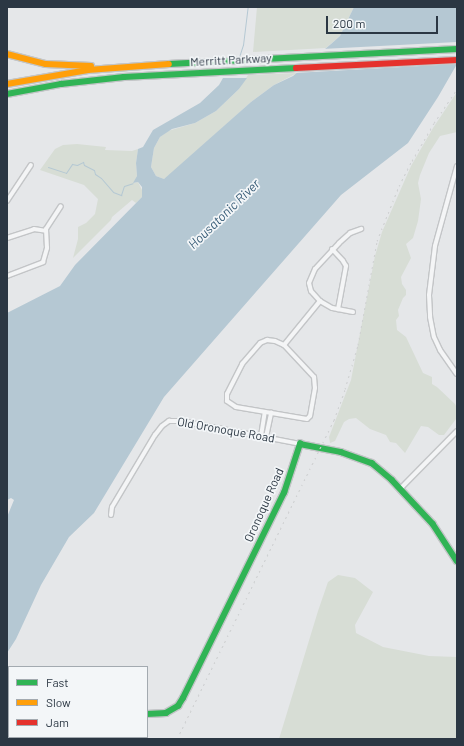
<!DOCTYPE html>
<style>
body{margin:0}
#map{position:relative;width:464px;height:746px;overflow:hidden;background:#e5e7e9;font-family:Barlow,sans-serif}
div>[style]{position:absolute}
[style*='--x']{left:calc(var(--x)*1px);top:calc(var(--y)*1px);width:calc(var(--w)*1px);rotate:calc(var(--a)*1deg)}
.green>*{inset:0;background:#d7ddd5}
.water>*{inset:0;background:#b5c8d3}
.pier>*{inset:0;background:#e5e7e9}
.stream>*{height:1px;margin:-0.5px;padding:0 0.5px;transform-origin:0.5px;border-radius:0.5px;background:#b5c8d3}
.roads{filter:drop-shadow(1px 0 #c3c5c7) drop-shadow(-1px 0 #c3c5c7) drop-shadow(0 1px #c3c5c7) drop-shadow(0 -1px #c3c5c7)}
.street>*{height:4px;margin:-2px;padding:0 2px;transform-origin:2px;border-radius:2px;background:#f4f5f6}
.fast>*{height:5.5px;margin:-2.75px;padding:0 2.75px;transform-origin:2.75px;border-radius:2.75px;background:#30b455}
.slow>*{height:5.5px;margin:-2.75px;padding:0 2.75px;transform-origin:2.75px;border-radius:2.75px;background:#ff9f0a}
.jam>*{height:5.5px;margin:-2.75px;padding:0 2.75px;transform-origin:2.75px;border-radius:2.75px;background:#e5322d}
.rail>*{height:1px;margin-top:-0.5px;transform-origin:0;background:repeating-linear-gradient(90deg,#ced0d1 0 2px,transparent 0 6px)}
span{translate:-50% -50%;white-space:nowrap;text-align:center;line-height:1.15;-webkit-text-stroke:3.5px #f3f6f8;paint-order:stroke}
.street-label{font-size:12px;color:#2b3743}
.water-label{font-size:13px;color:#365b76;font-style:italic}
.frame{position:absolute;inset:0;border:8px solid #2b3743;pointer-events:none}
.legend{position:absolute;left:8px;top:666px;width:140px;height:72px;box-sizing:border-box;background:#f3f6f8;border:1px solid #a3aab0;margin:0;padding:5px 7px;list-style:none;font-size:12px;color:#2b3743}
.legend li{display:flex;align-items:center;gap:8px;height:20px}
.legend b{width:20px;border:1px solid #a3aab0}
.scale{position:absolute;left:326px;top:16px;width:112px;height:18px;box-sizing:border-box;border:2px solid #2b3743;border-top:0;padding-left:5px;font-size:12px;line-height:14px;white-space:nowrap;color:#2b3743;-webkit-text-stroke:3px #f3f6f8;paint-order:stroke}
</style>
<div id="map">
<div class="green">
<i style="clip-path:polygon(257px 7px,354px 7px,340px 36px,326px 48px,253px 52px)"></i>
<i style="clip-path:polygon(297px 73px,274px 85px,251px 102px,171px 174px,164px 179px,156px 176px,151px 167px,154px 148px,160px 137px,168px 131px,195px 123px,216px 111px,239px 89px,248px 75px)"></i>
<i style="clip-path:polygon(457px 92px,457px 132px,440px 136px,429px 153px,420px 175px,418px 183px,421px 199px,418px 221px,413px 238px,406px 244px,411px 258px,401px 277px,402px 284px,406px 290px,406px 295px,403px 298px,398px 310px,399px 316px,396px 320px,397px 330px,406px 337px,423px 373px,432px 377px,432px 384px,437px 387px,455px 404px,457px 408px,456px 419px,444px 435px,439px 435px,428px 427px,421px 426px,405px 453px,396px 443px,390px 442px,386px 435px,370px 429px,356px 418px,349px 419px,344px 422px,335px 441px,330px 443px,329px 437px,351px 380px,375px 256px,382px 232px,411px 166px,433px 128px)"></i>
<i style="clip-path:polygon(77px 144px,106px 147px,105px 150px,132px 151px,138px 149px,136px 163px,137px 176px,134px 183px,138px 182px,143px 192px,142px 197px,136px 203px,132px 200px,112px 217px,111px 220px,73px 258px,78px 239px,78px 227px,86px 223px,95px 214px,98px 199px,84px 185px,40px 170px,55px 149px,63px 145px)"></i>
<i style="clip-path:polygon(338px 575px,355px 578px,373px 592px,355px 625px,356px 633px,383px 647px,429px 656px,457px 657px,457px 739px,279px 739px,318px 611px,328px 582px)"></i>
</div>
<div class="water">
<i style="clip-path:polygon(354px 7px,457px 7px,457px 64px,438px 97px,408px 143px,341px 195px,164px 397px,94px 513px,69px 537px,41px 585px,16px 639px,7px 653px,7px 517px,14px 500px,11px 498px,7px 500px,7px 313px,60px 286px,75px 265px,142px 197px,142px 187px,138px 182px,133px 183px,137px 176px,136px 163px,138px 149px,143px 147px,153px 130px,200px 103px,219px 85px,223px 78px,247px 78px,239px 89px,216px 111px,195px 123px,172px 129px,160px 137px,154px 148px,151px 167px,156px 176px,164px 179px,251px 102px,274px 85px,293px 76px,331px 44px,340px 36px)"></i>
</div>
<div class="pier">
<i style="clip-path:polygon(457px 42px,457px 64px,294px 73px,322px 49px)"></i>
</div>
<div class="stream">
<i style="--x:239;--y:57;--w:13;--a:-72"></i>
<i style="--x:243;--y:45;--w:38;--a:-83"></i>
<i style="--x:48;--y:167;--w:19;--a:18"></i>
<i style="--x:66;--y:173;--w:11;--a:-56"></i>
<i style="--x:72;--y:164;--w:5;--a:11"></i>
<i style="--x:77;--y:165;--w:7;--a:-27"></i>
<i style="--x:83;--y:162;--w:3;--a:72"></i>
<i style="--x:84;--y:165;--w:11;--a:27"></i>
<i style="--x:94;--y:170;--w:4;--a:76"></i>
<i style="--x:95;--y:174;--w:7;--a:34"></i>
<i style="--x:101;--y:178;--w:18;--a:49"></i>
<i style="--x:113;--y:192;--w:9;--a:21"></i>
<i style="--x:121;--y:195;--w:9;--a:-72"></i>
<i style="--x:124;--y:186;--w:9;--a:-18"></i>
</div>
<div class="roads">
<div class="street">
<i style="--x:457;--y:166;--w:83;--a:105.4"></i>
<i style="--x:435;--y:246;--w:49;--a:97"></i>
<i style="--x:429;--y:295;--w:22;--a:87"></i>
<i style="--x:430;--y:317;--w:20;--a:79"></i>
<i style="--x:434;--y:337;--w:14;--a:65"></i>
<i style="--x:440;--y:350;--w:29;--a:55"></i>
<i style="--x:7;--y:201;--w:43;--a:-56.3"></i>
<i style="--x:7;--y:238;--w:28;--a:-18"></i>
<i style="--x:34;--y:229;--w:12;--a:9"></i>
<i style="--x:332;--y:249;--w:16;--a:47"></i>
<i style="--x:343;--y:261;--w:6;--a:59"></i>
<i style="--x:346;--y:266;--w:44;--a:100.5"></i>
<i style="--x:7;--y:276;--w:39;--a:-21"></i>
<i style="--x:43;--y:262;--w:15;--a:-74"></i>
<i style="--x:47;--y:248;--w:19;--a:-93"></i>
<i style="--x:46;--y:229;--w:27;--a:-57"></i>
<i style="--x:353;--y:312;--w:21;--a:-169"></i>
<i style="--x:332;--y:308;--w:14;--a:-150"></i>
<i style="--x:320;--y:301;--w:13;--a:-132"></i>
<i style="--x:311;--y:291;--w:8;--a:-104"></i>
<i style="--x:309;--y:283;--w:15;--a:-67"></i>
<i style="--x:315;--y:269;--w:35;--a:-47"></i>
<i style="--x:339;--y:243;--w:15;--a:-42"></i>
<i style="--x:350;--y:233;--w:12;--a:-20"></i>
<i style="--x:267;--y:340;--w:8;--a:7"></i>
<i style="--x:275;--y:341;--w:10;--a:24"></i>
<i style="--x:284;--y:345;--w:44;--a:46.8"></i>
<i style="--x:314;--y:377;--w:11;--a:85"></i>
<i style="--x:315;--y:388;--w:28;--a:100"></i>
<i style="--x:310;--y:416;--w:4;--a:135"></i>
<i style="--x:307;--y:419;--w:72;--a:-170.4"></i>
<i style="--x:236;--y:407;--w:11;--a:-146"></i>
<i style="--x:227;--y:401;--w:7;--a:-90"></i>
<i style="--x:227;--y:394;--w:34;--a:-63"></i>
<i style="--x:242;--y:364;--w:28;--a:-49"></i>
<i style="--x:260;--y:343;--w:8;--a:-23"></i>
<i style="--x:284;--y:345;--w:57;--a:-50.7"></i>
<i style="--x:261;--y:436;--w:24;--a:-81"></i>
<i style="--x:266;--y:437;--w:25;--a:-78"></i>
<i style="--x:400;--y:489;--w:81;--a:-45.5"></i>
<i style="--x:111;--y:515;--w:8;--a:-83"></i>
<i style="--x:112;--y:507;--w:84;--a:-59.2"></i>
<i style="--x:155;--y:435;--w:11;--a:-52"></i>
<i style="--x:162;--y:426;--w:9;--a:-36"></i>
<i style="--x:169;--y:421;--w:12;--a:0"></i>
<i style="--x:181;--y:421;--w:121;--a:10.9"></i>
</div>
<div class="fast">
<i style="--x:169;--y:64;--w:288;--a:-3"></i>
<i style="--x:7;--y:94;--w:55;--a:-10.5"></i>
<i style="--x:61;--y:84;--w:63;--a:-6.3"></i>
<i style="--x:124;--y:77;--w:172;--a:-3"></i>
<i style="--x:147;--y:714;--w:19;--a:-3"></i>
<i style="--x:166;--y:713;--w:14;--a:-30"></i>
<i style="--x:178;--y:706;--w:9;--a:-58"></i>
<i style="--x:183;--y:698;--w:229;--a:-63.8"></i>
<i style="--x:284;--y:493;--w:52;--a:-71.9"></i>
<i style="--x:300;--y:444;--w:42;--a:11"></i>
<i style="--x:341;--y:452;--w:33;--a:20"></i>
<i style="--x:372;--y:463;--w:26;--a:40"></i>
<i style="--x:392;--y:480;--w:60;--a:47"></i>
<i style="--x:433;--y:524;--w:44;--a:57"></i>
<i style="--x:95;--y:737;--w:2;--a:90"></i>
</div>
<div class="slow">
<i style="--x:7;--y:54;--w:40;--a:14.4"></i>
<i style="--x:46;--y:64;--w:45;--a:2.5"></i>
<i style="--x:7;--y:84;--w:82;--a:-9.8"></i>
<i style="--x:88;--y:70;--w:81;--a:-4.2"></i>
</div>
<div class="jam">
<i style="--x:296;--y:68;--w:161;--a:-2.8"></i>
</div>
</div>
<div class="rail">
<i style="--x:177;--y:739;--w:356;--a:-63.8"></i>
<i style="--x:334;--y:420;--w:33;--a:-70"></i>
<i style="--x:345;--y:389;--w:46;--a:-73.5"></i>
<i style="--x:358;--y:345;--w:106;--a:-79.6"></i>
<i style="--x:377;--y:241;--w:59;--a:-68.2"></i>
<i style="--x:399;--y:186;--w:28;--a:-63"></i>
<i style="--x:412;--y:161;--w:44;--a:-59.9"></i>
<i style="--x:434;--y:123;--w:41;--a:-55.9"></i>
</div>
<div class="street-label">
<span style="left:231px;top:60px;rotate:-3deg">Merritt Parkway</span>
<span style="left:226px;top:430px;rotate:10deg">Old Oronoque Road</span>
<span style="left:264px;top:505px;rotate:-66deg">Oronoque Road</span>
</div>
<div class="water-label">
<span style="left:224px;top:214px;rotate:-44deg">Housatonic River</span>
</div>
<div class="frame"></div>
<ul class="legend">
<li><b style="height:5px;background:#30b455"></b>Fast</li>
<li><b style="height:5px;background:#ff9f0a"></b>Slow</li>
<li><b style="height:5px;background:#e5322d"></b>Jam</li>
</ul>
<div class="scale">200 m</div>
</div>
